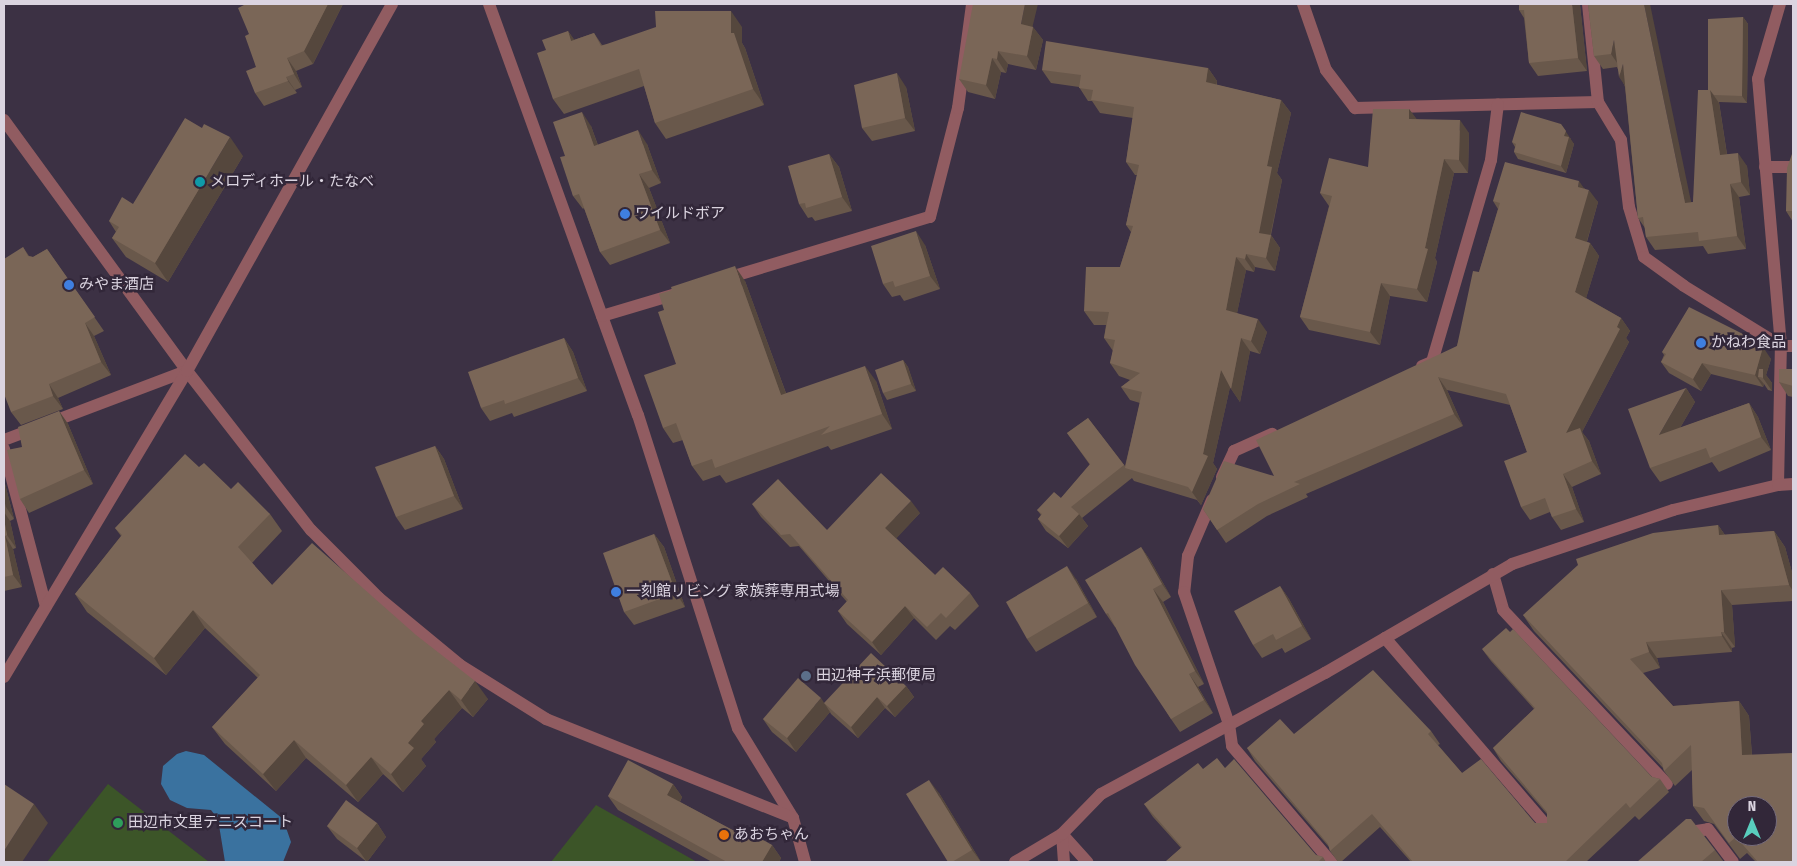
<!DOCTYPE html>
<meta charset="utf-8">
<style>
body{margin:0}
#map{position:relative;width:1797px;height:866px;overflow:hidden;background:#3c3144;font-family:"Fira Sans Condensed","Noto Sans JP",sans-serif}
div>[style]{position:absolute}
[style*='--x']{left:calc(var(--x)*1px);top:calc(var(--y)*1px);width:calc(var(--w)*1px);rotate:calc(var(--a)*1deg)}
.green>*{inset:0;background:#3c5528}
.water>*{inset:0;background:#3a729f}
.minor>*{height:12px;margin:-6px;padding:0 6px;transform-origin:6px;border-radius:6px;background:#915c61}
.wall>*{inset:0;background:#69584b}
.shaded-wall>*{inset:0;background:#55473d}
.building>*{inset:0;background:#7a6657}
.dots>*{width:14px;height:14px;translate:-50% -50%;box-sizing:border-box;border:2px solid #322739;border-radius:50%}
span{translate:-50% -50%;white-space:nowrap;text-align:center;line-height:1.15;-webkit-text-stroke:5px #322739;paint-order:stroke}
.poi-label{font-size:15px;color:#dbd4e0}
.left{translate:0 -50%;text-align:left}
.frame{position:absolute;inset:0;border:5px solid #dbd4e0;pointer-events:none}
.north{position:absolute;left:1727px;top:796px;width:50px;height:50px;box-sizing:border-box;background:#322739;border:1px solid #766c7c;border-radius:50%;rotate:0deg;font-size:14px;font-weight:700;line-height:20px;text-align:center;color:#dbd4e0}
.north::after{content:'';display:block;margin:auto;width:18px;height:22px;background:#59cebe;clip-path:polygon(50% 0,100% 100%,50% 72%,0 100%)}
</style>
<div id="map">
<div class="green">
<i style="clip-path:polygon(108px 784px,209px 862px,47px 862px)"></i>
<i style="clip-path:polygon(596px 805px,697px 862px,551px 862px)"></i>
</div>
<div class="water">
<i style="clip-path:polygon(186px 751px,204px 755px,283px 819px,291px 842px,283px 862px,225px 862px,218px 819px,211px 810px,187px 808px,170px 800px,161px 784px,163px 766px,177px 754px)"></i>
</div>
<div class="minor">
<i style="--x:489;--y:4;--w:437;--a:70.1"></i>
<i style="--x:638;--y:415;--w:329;--a:72.3"></i>
<i style="--x:738;--y:728;--w:105;--a:58.6"></i>
<i style="--x:793;--y:818;--w:46;--a:74.7"></i>
<i style="--x:1303;--y:4;--w:70;--a:70.8"></i>
<i style="--x:1326;--y:70;--w:48;--a:52.7"></i>
<i style="--x:1355;--y:108;--w:243;--a:-1.4"></i>
<i style="--x:1598;--y:102;--w:44;--a:58.8"></i>
<i style="--x:1621;--y:140;--w:67;--a:83.2"></i>
<i style="--x:1629;--y:207;--w:52;--a:73.3"></i>
<i style="--x:1644;--y:257;--w:49;--a:35.9"></i>
<i style="--x:1684;--y:286;--w:114;--a:31.7"></i>
<i style="--x:1781;--y:346;--w:12;--a:0"></i>
<i style="--x:1588;--y:4;--w:99;--a:84.2"></i>
<i style="--x:4;--y:120;--w:311;--a:53.9"></i>
<i style="--x:187;--y:371;--w:202;--a:52.1"></i>
<i style="--x:311;--y:530;--w:96;--a:45"></i>
<i style="--x:379;--y:598;--w:105;--a:39.6"></i>
<i style="--x:460;--y:665;--w:102;--a:32.1"></i>
<i style="--x:546;--y:719;--w:266;--a:21.8"></i>
<i style="--x:1765;--y:167;--w:28;--a:0"></i>
<i style="--x:724;--y:279;--w:215;--a:-16.8"></i>
<i style="--x:930;--y:217;--w:113;--a:-75.6"></i>
<i style="--x:958;--y:108;--w:105;--a:-82.3"></i>
<i style="--x:602;--y:316;--w:77;--a:-16.6"></i>
<i style="--x:1422;--y:366;--w:11;--a:-22"></i>
<i style="--x:1432;--y:362;--w:210;--a:-73.7"></i>
<i style="--x:1491;--y:160;--w:56;--a:-82.9"></i>
<i style="--x:4;--y:440;--w:196;--a:-20.7"></i>
<i style="--x:4;--y:449;--w:163;--a:75.1"></i>
<i style="--x:1222;--y:477;--w:29;--a:-65"></i>
<i style="--x:1234;--y:451;--w:42;--a:-24.1"></i>
<i style="--x:1778;--y:485;--w:139;--a:-88.8"></i>
<i style="--x:1781;--y:346;--w:268;--a:-94.9"></i>
<i style="--x:1758;--y:79;--w:78;--a:-73.7"></i>
<i style="--x:1212;--y:500;--w:61;--a:113.2"></i>
<i style="--x:1188;--y:556;--w:36;--a:96"></i>
<i style="--x:1184;--y:592;--w:139;--a:71.2"></i>
<i style="--x:1229;--y:724;--w:22;--a:82"></i>
<i style="--x:1232;--y:746;--w:153;--a:49.5"></i>
<i style="--x:1493;--y:574;--w:37;--a:74"></i>
<i style="--x:1503;--y:610;--w:239;--a:46.7"></i>
<i style="--x:1385;--y:638;--w:253;--a:49.3"></i>
<i style="--x:4;--y:677;--w:357;--a:-59.1"></i>
<i style="--x:187;--y:371;--w:420;--a:-60.8"></i>
<i style="--x:1684;--y:833;--w:24;--a:-9"></i>
<i style="--x:1708;--y:829;--w:41;--a:52.9"></i>
<i style="--x:1062;--y:834;--w:38;--a:48"></i>
<i style="--x:1062;--y:834;--w:28;--a:86"></i>
<i style="--x:1015;--y:862;--w:55;--a:-30.8"></i>
<i style="--x:1062;--y:834;--w:56;--a:-45.7"></i>
<i style="--x:1101;--y:794;--w:255;--a:-28.4"></i>
<i style="--x:1325;--y:673;--w:216;--a:-30.2"></i>
<i style="--x:1512;--y:564;--w:170;--a:-18.5"></i>
<i style="--x:1673;--y:510;--w:108;--a:-13.4"></i>
<i style="--x:1778;--y:485;--w:15;--a:-4"></i>
</div>
<div class="wall">
<i style="clip-path:polygon(343px 4px,313px 64px,296px 71px,302px 87px,295px 90px,297px 93px,264px 106px,255px 93px,256px 67px,249px 34px,244px 5px)"></i>
<i style="clip-path:polygon(1588px 4px,1691px 202px,1693px 202px,1708px 90px,1743px 17px,1748px 24px,1747px 103px,1719px 102px,1727px 154px,1747px 166px,1750px 195px,1739px 197px,1746px 249px,1708px 254px,1703px 246px,1655px 250px,1646px 237px,1645px 228px,1638px 218px,1625px 87px,1617px 67px,1603px 69px,1594px 56px)"></i>
<i style="clip-path:polygon(1580px 5px,1587px 71px,1538px 76px,1529px 63px,1524px 18px,1519px 10px)"></i>
<i style="clip-path:polygon(1032px 26px,1043px 40px,1036px 70px,1008px 64px,1006px 73px,1001px 72px,995px 99px,968px 92px,959px 79px)"></i>
<i style="clip-path:polygon(742px 27px,742px 43px,745px 48px,764px 105px,666px 139px,655px 123px,644px 86px,564px 114px,553px 99px,546px 50px,568px 31px,574px 40px,594px 33px,602px 45px)"></i>
<i style="clip-path:polygon(1208px 68px,1217px 81px,1217px 85px,1281px 100px,1291px 113px,1277px 173px,1282px 180px,1271px 235px,1280px 248px,1275px 271px,1255px 267px,1254px 272px,1246px 270px,1237px 313px,1267px 332px,1260px 354px,1250px 351px,1240px 402px,1230px 387px,1213px 463px,1217px 469px,1201px 505px,1197px 500px,1134px 481px,1132px 478px,1082px 518px,1088px 526px,1068px 548px,1046px 531px,1038px 519px,1041px 515px,1037px 510px,1061px 498px,1090px 465px,1067px 433px,1088px 418px,1125px 466px,1140px 403px,1130px 400px,1121px 387px,1130px 380px,1119px 376px,1110px 363px,1113px 351px,1104px 338px,1106px 325px,1094px 325px,1084px 311px,1120px 267px,1131px 232px,1126px 225px,1137px 175px,1135px 175px,1126px 162px,1133px 118px,1100px 113px,1092px 101px,1088px 101px,1079px 87px,1051px 83px,1042px 70px)"></i>
<i style="clip-path:polygon(906px 87px,915px 131px,872px 141px,862px 128px)"></i>
<i style="clip-path:polygon(1793px 90px,1793px 222px,1786px 211px,1792px 154px)"></i>
<i style="clip-path:polygon(1409px 109px,1416px 119px,1469px 133px,1468px 173px,1454px 173px,1435px 258px,1437px 262px,1427px 302px,1390px 296px,1380px 345px,1309px 330px,1300px 317px,1329px 206px,1320px 193px,1368px 167px)"></i>
<i style="clip-path:polygon(591px 126px,598px 145px,647px 144px,661px 183px,649px 188px,670px 243px,610px 265px,600px 252px,584px 208px,583px 209px,573px 196px,565px 156px)"></i>
<i style="clip-path:polygon(1571px 138px,1570px 139px,1574px 144px,1566px 173px,1518px 159px,1514px 152px,1515px 147px,1512px 142px)"></i>
<i style="clip-path:polygon(829px 154px,839px 167px,852px 211px,815px 221px,812px 217px,808px 218px,799px 204px)"></i>
<i style="clip-path:polygon(243px 156px,168px 282px,126px 257px,112px 238px,116px 232px,109px 221px,133px 204px)"></i>
<i style="clip-path:polygon(1584px 188px,1598px 202px,1587px 242px,1590px 243px,1599px 256px,1586px 298px,1621px 318px,1630px 331px,1626px 338px,1629px 342px,1582px 432px,1589px 441px,1601px 474px,1572px 487px,1584px 522px,1561px 530px,1552px 517px,1550px 512px,1530px 520px,1521px 507px,1527px 452px,1510px 405px,1447px 390px,1463px 426px,1306px 494px,1308px 497px,1267px 516px,1226px 543px,1203px 509px,1274px 476px,1457px 346px,1498px 209px,1493px 201px)"></i>
<i style="clip-path:polygon(925px 245px,940px 289px,904px 301px,900px 295px,892px 297px,883px 284px)"></i>
<i style="clip-path:polygon(23px 247px,29px 256px,33px 257px,47px 249px,104px 331px,94px 336px,111px 375px,58px 398px,63px 409px,21px 425px,11px 412px)"></i>
<i style="clip-path:polygon(745px 281px,786px 393px,876px 381px,892px 429px,831px 450px,828px 446px,726px 483px,720px 475px,703px 481px,692px 466px,683px 440px,673px 443px,663px 428px,676px 364px)"></i>
<i style="clip-path:polygon(564px 338px,573px 352px,587px 391px,514px 417px,512px 413px,490px 421px,481px 408px)"></i>
<i style="clip-path:polygon(1754px 344px,1771px 359px,1766px 375px,1772px 383px,1772px 391px,1768px 390px,1764px 384px,1763px 387px,1711px 374px,1701px 391px,1669px 373px,1661px 362px,1664px 355px,1662px 352px)"></i>
<i style="clip-path:polygon(903px 360px,908px 367px,916px 391px,887px 400px,883px 393px)"></i>
<i style="clip-path:polygon(1793px 369px,1793px 397px,1788px 396px,1779px 382px)"></i>
<i style="clip-path:polygon(1686px 388px,1695px 402px,1680px 428px,1749px 403px,1758px 417px,1771px 450px,1719px 472px,1712px 462px,1660px 482px,1650px 468px)"></i>
<i style="clip-path:polygon(59px 411px,68px 424px,93px 484px,29px 513px,20px 499px,22px 447px)"></i>
<i style="clip-path:polygon(435px 446px,444px 459px,463px 509px,405px 530px,396px 517px)"></i>
<i style="clip-path:polygon(4px 480px,14px 519px,10px 521px,16px 548px,13px 549px,22px 587px,4px 591px)"></i>
<i style="clip-path:polygon(231px 489px,270px 514px,282px 531px,252px 563px,272px 585px,488px 699px,473px 717px,462px 708px,434px 739px,436px 742px,421px 759px,426px 766px,403px 792px,383px 774px,358px 802px,306px 758px,276px 791px,225px 744px,212px 727px,258px 678px,205px 628px,166px 675px,87px 612px,75px 594px,121px 536px,115px 528px)"></i>
<i style="clip-path:polygon(752px 504px,827px 530px,920px 513px,896px 538px,935px 575px,970px 593px,979px 606px,955px 630px,950px 626px,936px 640px,914px 618px,881px 655px,847px 624px,838px 611px,847px 602px,799px 546px,790px 547px,761px 517px)"></i>
<i style="clip-path:polygon(1718px 525px,1725px 535px,1774px 531px,1785px 547px,1793px 576px,1793px 601px,1732px 605px,1735px 647px,1732px 648px,1732px 652px,1657px 658px,1660px 668px,1643px 673px,1673px 706px,1739px 701px,1749px 716px,1752px 755px,1793px 862px,1756px 862px,1747px 853px,1740px 859px,1714px 824px,1704px 821px,1693px 806px,1692px 770px,1675px 786px,1664px 771px,1663px 768px,1534px 631px,1523px 615px)"></i>
<i style="clip-path:polygon(654px 534px,664px 547px,685px 607px,634px 625px,624px 612px)"></i>
<i style="clip-path:polygon(1141px 547px,1150px 560px,1171px 597px,1163px 602px,1204px 684px,1198px 687px,1213px 713px,1180px 732px,1171px 719px,1116px 627px,1115px 627px,1106px 614px)"></i>
<i style="clip-path:polygon(1076px 579px,1097px 617px,1036px 652px,1027px 639px)"></i>
<i style="clip-path:polygon(1280px 586px,1289px 599px,1311px 639px,1285px 653px,1282px 648px,1262px 658px,1253px 645px)"></i>
<i style="clip-path:polygon(1482px 649px,1652px 777px,1660px 779px,1669px 792px,1639px 820px,1635px 816px,1586px 862px,1411px 862px,1380px 827px,1341px 862px,1338px 862px,1330px 851px,1329px 847px,1255px 761px,1247px 748px,1294px 734px,1431px 731px,1440px 744px,1438px 745px,1462px 773px,1535px 823px,1547px 823px,1547px 814px,1501px 761px,1493px 748px,1534px 709px,1491px 661px)"></i>
<i style="clip-path:polygon(906px 686px,914px 697px,895px 717px,885px 708px,858px 738px,831px 714px,830px 712px,796px 752px,772px 732px,763px 719px,824px 703px)"></i>
<i style="clip-path:polygon(1225px 768px,1316px 855px,1323px 857px,1326px 862px,1165px 862px,1181px 848px,1153px 817px,1144px 804px,1203px 769px)"></i>
<i style="clip-path:polygon(673px 784px,682px 797px,680px 802px,740px 834px,772px 845px,781px 858px,779px 862px,712px 862px,618px 810px,608px 796px)"></i>
<i style="clip-path:polygon(939px 793px,981px 862px,948px 862px)"></i>
<i style="clip-path:polygon(377px 823px,386px 837px,367px 862px,337px 839px,327px 826px)"></i>
<i style="clip-path:polygon(1715px 850px,1724px 862px,1637px 862px)"></i>
</div>
<div class="shaded-wall">
<i style="clip-path:polygon(328px 4px,343px 4px,313px 64px,304px 51px)"></i>
<i style="clip-path:polygon(1025px 4px,1038px 4px,1030px 37px,1021px 24px)"></i>
<i style="clip-path:polygon(1572px 4px,1581px 4px,1580px 5px,1587px 71px,1578px 58px)"></i>
<i style="clip-path:polygon(1644px 4px,1650px 4px,1694px 216px,1685px 203px)"></i>
<i style="clip-path:polygon(731px 11px,742px 27px,742px 43px,745px 48px,764px 105px,753px 89px,731px 33px)"></i>
<i style="clip-path:polygon(1743px 17px,1748px 24px,1747px 103px,1742px 96px)"></i>
<i style="clip-path:polygon(1033px 27px,1043px 40px,1036px 70px,1027px 56px)"></i>
<i style="clip-path:polygon(568px 31px,579px 46px,571px 41px)"></i>
<i style="clip-path:polygon(1614px 40px,1620px 67px,1611px 54px)"></i>
<i style="clip-path:polygon(998px 51px,1008px 64px,1006px 73px,997px 59px)"></i>
<i style="clip-path:polygon(287px 58px,296px 71px,302px 87px,294px 74px)"></i>
<i style="clip-path:polygon(992px 58px,1001px 72px,995px 99px,986px 85px)"></i>
<i style="clip-path:polygon(1623px 64px,1628px 90px,1619px 77px)"></i>
<i style="clip-path:polygon(1208px 68px,1217px 81px,1215px 95px,1206px 82px)"></i>
<i style="clip-path:polygon(897px 73px,906px 87px,915px 131px,905px 118px)"></i>
<i style="clip-path:polygon(286px 77px,295px 90px,297px 93px,288px 81px)"></i>
<i style="clip-path:polygon(1710px 90px,1719px 103px,1729px 168px,1720px 155px)"></i>
<i style="clip-path:polygon(1281px 100px,1291px 113px,1277px 173px,1282px 180px,1268px 246px,1259px 233px,1267px 166px)"></i>
<i style="clip-path:polygon(1409px 109px,1419px 122px,1409px 119px)"></i>
<i style="clip-path:polygon(582px 112px,591px 126px,603px 160px,594px 146px)"></i>
<i style="clip-path:polygon(1460px 120px,1469px 133px,1468px 173px,1459px 160px)"></i>
<i style="clip-path:polygon(1561px 124px,1574px 144px,1566px 173px,1561px 166px,1564px 136px)"></i>
<i style="clip-path:polygon(638px 130px,647px 144px,661px 183px,652px 170px)"></i>
<i style="clip-path:polygon(230px 137px,243px 156px,168px 282px,155px 263px)"></i>
<i style="clip-path:polygon(1738px 153px,1747px 166px,1750px 195px,1741px 182px)"></i>
<i style="clip-path:polygon(829px 154px,839px 167px,852px 211px,842px 197px)"></i>
<i style="clip-path:polygon(1444px 159px,1454px 173px,1435px 258px,1437px 262px,1427px 302px,1417px 289px,1425px 248px)"></i>
<i style="clip-path:polygon(639px 174px,649px 188px,670px 243px,660px 230px)"></i>
<i style="clip-path:polygon(1579px 181px,1588px 194px,1589px 190px,1598px 202px,1584px 251px,1575px 238px,1578px 187px)"></i>
<i style="clip-path:polygon(1730px 184px,1739px 197px,1746px 249px,1737px 236px)"></i>
<i style="clip-path:polygon(916px 231px,925px 245px,940px 289px,930px 276px)"></i>
<i style="clip-path:polygon(1271px 235px,1280px 248px,1275px 271px,1266px 258px)"></i>
<i style="clip-path:polygon(1590px 243px,1599px 256px,1584px 305px,1575px 292px)"></i>
<i style="clip-path:polygon(1246px 254px,1255px 267px,1254px 272px,1245px 259px)"></i>
<i style="clip-path:polygon(1236px 257px,1246px 270px,1235px 323px,1226px 310px)"></i>
<i style="clip-path:polygon(735px 266px,745px 281px,792px 410px,781px 395px)"></i>
<i style="clip-path:polygon(1381px 283px,1390px 296px,1380px 345px,1370px 332px)"></i>
<i style="clip-path:polygon(1621px 318px,1630px 331px,1626px 338px,1629px 342px,1582px 432px,1589px 441px,1601px 474px,1592px 461px,1566px 433px)"></i>
<i style="clip-path:polygon(1258px 319px,1267px 332px,1260px 354px,1251px 341px)"></i>
<i style="clip-path:polygon(85px 323px,94px 336px,111px 375px,101px 362px)"></i>
<i style="clip-path:polygon(1749px 337px,1757px 348px,1747px 342px)"></i>
<i style="clip-path:polygon(564px 338px,573px 352px,587px 391px,578px 378px)"></i>
<i style="clip-path:polygon(1241px 338px,1250px 351px,1240px 402px,1231px 389px)"></i>
<i style="clip-path:polygon(1763px 347px,1771px 359px,1766px 375px,1772px 383px,1772px 391px,1763px 378px,1758px 377px,1764px 384px,1763px 387px,1755px 375px)"></i>
<i style="clip-path:polygon(903px 360px,908px 367px,916px 391px,911px 384px)"></i>
<i style="clip-path:polygon(1702px 363px,1711px 374px,1701px 391px,1693px 379px)"></i>
<i style="clip-path:polygon(865px 366px,876px 381px,892px 429px,882px 414px)"></i>
<i style="clip-path:polygon(1221px 370px,1231px 383px,1213px 463px,1217px 469px,1201px 505px,1192px 492px,1203px 454px)"></i>
<i style="clip-path:polygon(1438px 377px,1447px 390px,1463px 426px,1454px 414px)"></i>
<i style="clip-path:polygon(49px 384px,58px 398px,63px 409px,53px 396px)"></i>
<i style="clip-path:polygon(1686px 388px,1695px 402px,1668px 449px,1659px 435px)"></i>
<i style="clip-path:polygon(1749px 403px,1758px 417px,1771px 450px,1761px 437px)"></i>
<i style="clip-path:polygon(59px 411px,68px 424px,93px 484px,84px 470px)"></i>
<i style="clip-path:polygon(435px 446px,444px 459px,463px 509px,454px 496px)"></i>
<i style="clip-path:polygon(1563px 474px,1572px 487px,1584px 522px,1576px 509px)"></i>
<i style="clip-path:polygon(4px 480px,14px 519px,6px 507px,4px 500px)"></i>
<i style="clip-path:polygon(911px 501px,920px 513px,894px 541px,885px 528px)"></i>
<i style="clip-path:polygon(4px 512px,10px 521px,16px 548px,7px 535px,4px 519px)"></i>
<i style="clip-path:polygon(1079px 514px,1088px 526px,1068px 548px,1059px 536px)"></i>
<i style="clip-path:polygon(1718px 525px,1729px 541px,1719px 535px)"></i>
<i style="clip-path:polygon(1774px 531px,1785px 547px,1793px 576px,1793px 591px,1789px 585px)"></i>
<i style="clip-path:polygon(654px 534px,664px 547px,685px 607px,676px 593px)"></i>
<i style="clip-path:polygon(5px 536px,13px 549px,22px 587px,13px 575px)"></i>
<i style="clip-path:polygon(1141px 547px,1150px 560px,1171px 597px,1162px 584px)"></i>
<i style="clip-path:polygon(1067px 566px,1076px 579px,1097px 617px,1088px 603px)"></i>
<i style="clip-path:polygon(1280px 586px,1289px 599px,1311px 639px,1302px 626px)"></i>
<i style="clip-path:polygon(1153px 589px,1163px 602px,1204px 684px,1195px 671px)"></i>
<i style="clip-path:polygon(1721px 590px,1732px 605px,1735px 647px,1724px 632px)"></i>
<i style="clip-path:polygon(905px 606px,914px 618px,881px 655px,872px 642px)"></i>
<i style="clip-path:polygon(193px 610px,205px 628px,166px 675px,154px 658px)"></i>
<i style="clip-path:polygon(1721px 632px,1732px 648px,1732px 652px,1722px 636px)"></i>
<i style="clip-path:polygon(1646px 642px,1657px 658px,1660px 668px,1649px 652px)"></i>
<i style="clip-path:polygon(1189px 674px,1198px 687px,1213px 713px,1204px 700px)"></i>
<i style="clip-path:polygon(475px 681px,488px 699px,473px 717px,461px 700px)"></i>
<i style="clip-path:polygon(906px 686px,914px 697px,895px 717px,887px 706px)"></i>
<i style="clip-path:polygon(449px 690px,462px 708px,434px 739px,436px 742px,421px 759px,426px 766px,403px 792px,391px 774px,408px 743px,421px 721px)"></i>
<i style="clip-path:polygon(877px 697px,885px 708px,858px 738px,851px 727px)"></i>
<i style="clip-path:polygon(821px 698px,830px 712px,796px 752px,787px 738px)"></i>
<i style="clip-path:polygon(1739px 701px,1749px 716px,1753px 771px,1742px 755px)"></i>
<i style="clip-path:polygon(294px 740px,306px 758px,276px 791px,263px 774px)"></i>
<i style="clip-path:polygon(371px 757px,383px 774px,358px 802px,346px 785px)"></i>
<i style="clip-path:polygon(929px 780px,939px 793px,981px 862px,972px 850px)"></i>
<i style="clip-path:polygon(673px 784px,682px 797px,676px 809px,667px 795px)"></i>
<i style="clip-path:polygon(34px 804px,48px 823px,22px 862px,4px 862px,4px 851px)"></i>
<i style="clip-path:polygon(377px 823px,386px 837px,367px 862px,357px 848px)"></i>
<i style="clip-path:polygon(772px 845px,781px 858px,779px 862px,762px 862px)"></i>
</div>
<div class="building">
<i style="clip-path:polygon(244px 4px,328px 4px,304px 51px,287px 58px,294px 74px,286px 77px,288px 81px,255px 93px,246px 71px,256px 67px,245px 36px,249px 34px,238px 8px,244px 5px)"></i>
<i style="clip-path:polygon(973px 4px,1025px 4px,1021px 24px,1033px 27px,1027px 56px,998px 51px,997px 59px,992px 58px,986px 85px,959px 79px)"></i>
<i style="clip-path:polygon(1519px 4px,1572px 4px,1578px 58px,1529px 63px,1524px 10px,1519px 10px)"></i>
<i style="clip-path:polygon(1588px 4px,1644px 4px,1685px 203px,1693px 202px,1698px 90px,1710px 90px,1720px 155px,1738px 153px,1741px 182px,1730px 184px,1737px 236px,1699px 241px,1698px 232px,1646px 237px,1643px 217px,1638px 218px,1623px 64px,1619px 77px,1614px 40px,1611px 54px,1594px 56px)"></i>
<i style="clip-path:polygon(655px 11px,731px 11px,731px 33px,734px 33px,753px 89px,655px 123px,639px 69px,553px 99px,537px 53px,546px 50px,542px 40px,568px 31px,571px 41px,594px 33px,601px 46px,656px 27px)"></i>
<i style="clip-path:polygon(1743px 17px,1742px 96px,1714px 95px,1710px 90px,1708px 90px,1708px 19px)"></i>
<i style="clip-path:polygon(1046px 41px,1208px 68px,1206px 82px,1281px 100px,1267px 166px,1272px 167px,1259px 233px,1271px 235px,1266px 258px,1246px 254px,1245px 259px,1236px 257px,1226px 310px,1258px 319px,1251px 341px,1241px 338px,1231px 389px,1221px 370px,1203px 454px,1208px 456px,1192px 492px,1188px 487px,1125px 468px,1142px 392px,1121px 387px,1140px 373px,1110px 363px,1115px 340px,1104px 338px,1109px 312px,1084px 311px,1086px 267px,1120px 267px,1133px 226px,1126px 225px,1139px 165px,1126px 162px,1134px 107px,1091px 100px,1093px 90px,1079px 88px,1081px 75px,1042px 70px)"></i>
<i style="clip-path:polygon(897px 73px,905px 118px,862px 128px,854px 85px)"></i>
<i style="clip-path:polygon(1792px 90px,1793px 90px,1793px 211px,1786px 211px,1787px 168px,1792px 154px)"></i>
<i style="clip-path:polygon(1373px 109px,1409px 109px,1409px 119px,1460px 120px,1459px 160px,1444px 159px,1425px 248px,1428px 249px,1417px 289px,1381px 283px,1370px 332px,1300px 317px,1332px 196px,1320px 193px,1329px 158px,1368px 167px)"></i>
<i style="clip-path:polygon(582px 112px,594px 146px,638px 130px,652px 170px,639px 174px,660px 230px,600px 252px,579px 194px,573px 196px,560px 157px,565px 156px,553px 122px)"></i>
<i style="clip-path:polygon(1521px 112px,1561px 124px,1566px 131px,1564px 136px,1569px 137px,1561px 166px,1514px 152px,1516px 144px,1512px 142px)"></i>
<i style="clip-path:polygon(185px 118px,202px 128px,204px 124px,230px 137px,155px 263px,112px 238px,119px 227px,109px 221px,122px 197px,133px 204px)"></i>
<i style="clip-path:polygon(829px 154px,842px 197px,806px 208px,805px 203px,799px 204px,788px 166px)"></i>
<i style="clip-path:polygon(1505px 162px,1579px 181px,1578px 187px,1589px 190px,1575px 238px,1590px 243px,1575px 292px,1621px 318px,1617px 327px,1620px 329px,1566px 433px,1580px 428px,1592px 461px,1563px 474px,1576px 509px,1552px 517px,1545px 498px,1521px 507px,1504px 461px,1527px 452px,1506px 394px,1438px 377px,1454px 414px,1294px 482px,1300px 484px,1258px 504px,1217px 530px,1203px 509px,1224px 461px,1274px 476px,1256px 440px,1457px 346px,1473px 271px,1479px 272px,1500px 203px,1493px 201px)"></i>
<i style="clip-path:polygon(916px 231px,930px 276px,895px 287px,893px 281px,883px 284px,871px 246px)"></i>
<i style="clip-path:polygon(23px 247px,28px 256px,33px 257px,47px 249px,95px 317px,85px 323px,101px 362px,49px 384px,53px 396px,11px 412px,4px 394px,4px 259px)"></i>
<i style="clip-path:polygon(735px 266px,781px 395px,865px 366px,882px 414px,821px 435px,830px 426px,715px 468px,712px 459px,692px 466px,676px 423px,663px 428px,644px 375px,676px 364px,658px 312px,664px 310px,659px 294px,672px 290px,671px 287px)"></i>
<i style="clip-path:polygon(1689px 307px,1749px 337px,1747px 342px,1763px 347px,1755px 375px,1702px 363px,1693px 379px,1661px 362px,1666px 354px,1662px 352px)"></i>
<i style="clip-path:polygon(564px 338px,578px 378px,505px 404px,504px 400px,481px 408px,468px 372px)"></i>
<i style="clip-path:polygon(903px 360px,911px 384px,883px 393px,875px 370px)"></i>
<i style="clip-path:polygon(1759px 369px,1763px 369px,1763px 378px,1758px 377px)"></i>
<i style="clip-path:polygon(1779px 369px,1793px 369px,1793px 386px,1779px 382px)"></i>
<i style="clip-path:polygon(1686px 388px,1659px 435px,1749px 403px,1761px 437px,1710px 458px,1706px 448px,1650px 468px,1628px 409px)"></i>
<i style="clip-path:polygon(59px 411px,84px 470px,20px 499px,7px 450px,22px 447px,18px 427px)"></i>
<i style="clip-path:polygon(1088px 418px,1124px 465px,1071px 507px,1079px 514px,1059px 536px,1038px 519px,1042px 514px,1037px 510px,1054px 492px,1061px 498px,1090px 464px,1067px 433px)"></i>
<i style="clip-path:polygon(435px 446px,454px 496px,396px 517px,375px 467px)"></i>
<i style="clip-path:polygon(185px 454px,199px 467px,204px 463px,231px 489px,238px 482px,270px 514px,238px 547px,272px 585px,312px 543px,416px 635px,475px 681px,461px 700px,449px 690px,421px 721px,424px 724px,408px 743px,414px 748px,391px 774px,371px 757px,346px 785px,294px 740px,263px 774px,212px 727px,260px 675px,193px 610px,154px 658px,75px 594px,122px 535px,115px 528px)"></i>
<i style="clip-path:polygon(881px 473px,911px 501px,885px 528px,935px 575px,943px 567px,970px 593px,946px 618px,941px 613px,927px 627px,905px 606px,872px 642px,838px 611px,848px 600px,790px 534px,781px 535px,752px 504px,778px 479px,827px 530px)"></i>
<i style="clip-path:polygon(4px 519px,7px 535px,5px 536px,13px 575px,4px 577px)"></i>
<i style="clip-path:polygon(evenodd,1718px 525px,1719px 535px,1774px 531px,1789px 585px,1721px 590px,1724px 632px,1721px 632px,1722px 636px,1646px 642px,1649px 652px,1630px 659px,1673px 706px,1739px 701px,1742px 755px,1793px 753px,1793px 862px,1758px 862px,1736px 837px,1729px 843px,1704px 808px,1693px 806px,1691px 745px,1664px 771px,1662px 763px,1523px 615px,1578px 565px,1576px 559px,1653px 533px,1718px 525px,1737px 806px,1767px 806px,1767px 836px,1737px 836px,1737px 806px)"></i>
<i style="clip-path:polygon(654px 534px,676px 593px,624px 612px,603px 553px)"></i>
<i style="clip-path:polygon(1141px 547px,1162px 584px,1153px 589px,1195px 671px,1189px 674px,1204px 700px,1171px 719px,1135px 665px,1108px 613px,1106px 614px,1085px 580px)"></i>
<i style="clip-path:polygon(1067px 566px,1088px 603px,1027px 639px,1006px 602px)"></i>
<i style="clip-path:polygon(1280px 586px,1302px 626px,1276px 640px,1273px 634px,1253px 645px,1234px 611px)"></i>
<i style="clip-path:polygon(1506px 628px,1510px 632px,1513px 629px,1652px 777px,1660px 779px,1630px 808px,1626px 803px,1565px 862px,1413px 862px,1372px 814px,1330px 851px,1328px 844px,1247px 748px,1280px 719px,1294px 734px,1373px 670px,1431px 731px,1428px 734px,1462px 773px,1481px 759px,1535px 823px,1547px 823px,1547px 812px,1493px 748px,1535px 708px,1482px 649px)"></i>
<i style="clip-path:polygon(871px 653px,906px 686px,887px 706px,877px 697px,851px 727px,824px 703px)"></i>
<i style="clip-path:polygon(798px 678px,821px 698px,787px 738px,763px 719px)"></i>
<i style="clip-path:polygon(1217px 758px,1225px 768px,1234px 759px,1316px 855px,1323px 857px,1318px 862px,1165px 862px,1182px 847px,1144px 804px,1198px 763px,1203px 769px)"></i>
<i style="clip-path:polygon(628px 760px,673px 784px,667px 795px,740px 834px,743px 828px,772px 845px,762px 862px,727px 862px,608px 796px)"></i>
<i style="clip-path:polygon(929px 780px,972px 850px,952px 862px,948px 862px,906px 794px)"></i>
<i style="clip-path:polygon(4px 784px,34px 804px,4px 851px)"></i>
<i style="clip-path:polygon(346px 800px,377px 823px,357px 848px,327px 826px)"></i>
<i style="clip-path:polygon(1686px 819px,1691px 819px,1715px 850px,1701px 862px,1637px 862px)"></i>
</div>
<div class="dots">
<i style="left:200px;top:182px;background:#0f9aa8"></i>
<i style="left:625px;top:214px;background:#3f7fe0"></i>
<i style="left:69px;top:285px;background:#3f7fe0"></i>
<i style="left:1701px;top:343px;background:#3f7fe0"></i>
<i style="left:616px;top:592px;background:#3f7fe0"></i>
<i style="left:806px;top:676px;background:#5c6f8a"></i>
<i style="left:118px;top:823px;background:#2e9e5b"></i>
<i style="left:724px;top:835px;background:#e8710a"></i>
</div>
<div class="poi-label">
<span class="left" style="left:210px;top:182px">メロディホール・たなべ</span>
<span class="left" style="left:635px;top:214px">ワイルドボア</span>
<span class="left" style="left:79px;top:285px">みやま酒店</span>
<span class="left" style="left:1711px;top:343px">かねわ食品</span>
<span class="left" style="left:626px;top:592px">一刻館リビング 家族葬専用式場</span>
<span class="left" style="left:816px;top:676px">田辺神子浜郵便局</span>
<span class="left" style="left:128px;top:823px">田辺市文里テニスコート</span>
<span class="left" style="left:734px;top:835px">あおちゃん</span>
</div>
<div class="frame"></div>
<div class="north">N</div>
</div>
